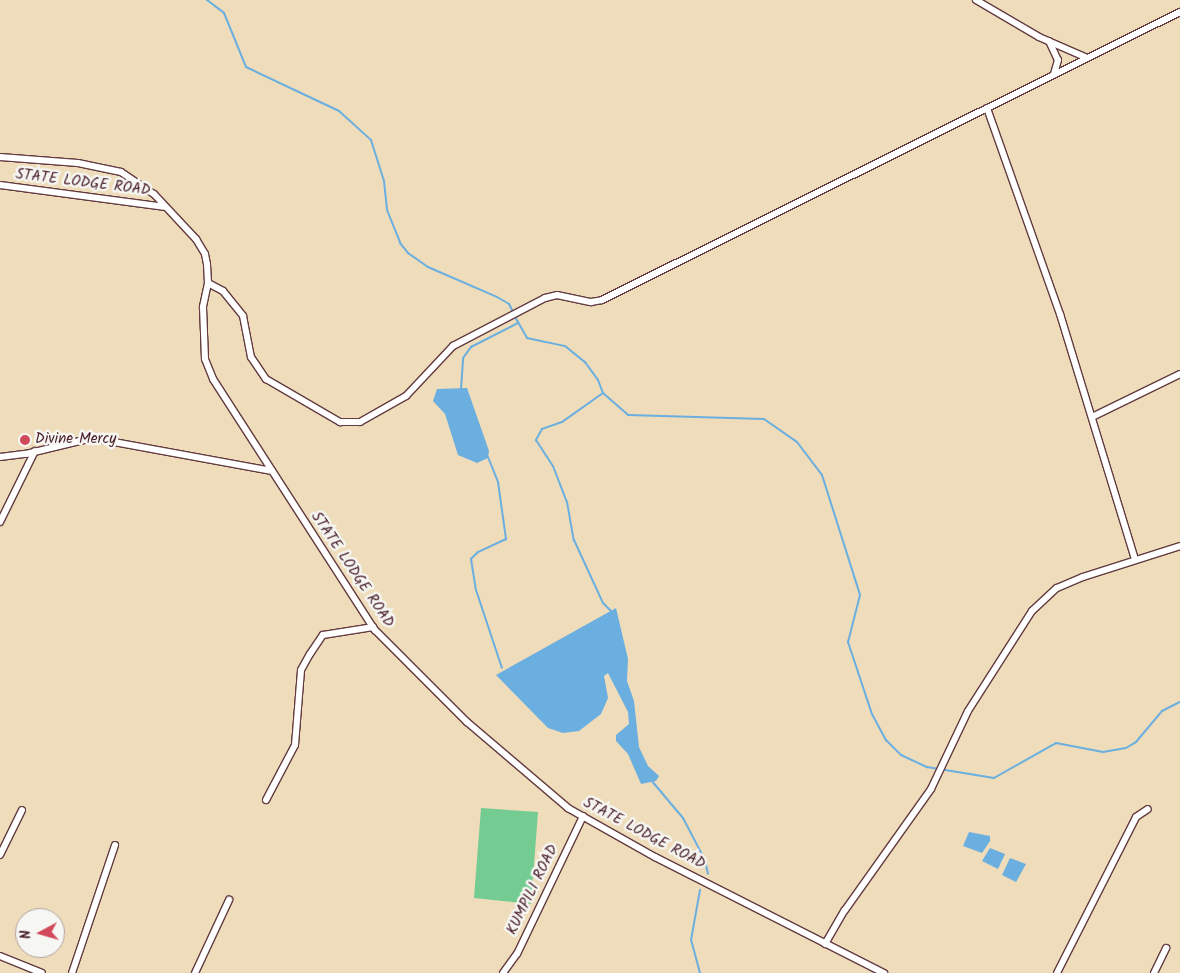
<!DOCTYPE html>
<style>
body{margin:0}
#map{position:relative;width:1180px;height:973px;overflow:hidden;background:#eedcba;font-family:Kalam,sans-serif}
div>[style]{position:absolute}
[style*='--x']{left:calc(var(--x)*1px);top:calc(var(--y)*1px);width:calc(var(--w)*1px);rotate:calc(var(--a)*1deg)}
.green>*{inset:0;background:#74cc92}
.water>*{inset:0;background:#6aafe0}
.stream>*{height:2px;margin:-1px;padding:0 1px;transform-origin:1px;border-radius:1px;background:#6aafe0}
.roads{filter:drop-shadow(1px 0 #633b40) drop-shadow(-1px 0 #633b40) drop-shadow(0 1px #633b40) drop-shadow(0 -1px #633b40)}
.minor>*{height:6px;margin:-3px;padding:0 3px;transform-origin:3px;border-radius:3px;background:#fff}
.dots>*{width:14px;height:14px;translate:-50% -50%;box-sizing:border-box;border:2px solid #f6f6f2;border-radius:50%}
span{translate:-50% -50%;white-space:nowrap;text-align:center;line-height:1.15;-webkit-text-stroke:5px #f6f6f2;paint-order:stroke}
.street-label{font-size:15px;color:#4a1f2b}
.poi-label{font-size:15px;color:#4a1f2b}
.left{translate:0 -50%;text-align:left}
.north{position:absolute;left:15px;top:908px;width:50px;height:50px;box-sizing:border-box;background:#f6f6f2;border:1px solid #b1a0a2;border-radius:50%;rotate:264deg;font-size:14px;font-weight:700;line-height:20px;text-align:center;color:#4a1f2b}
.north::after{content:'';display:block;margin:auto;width:18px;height:22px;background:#d1495b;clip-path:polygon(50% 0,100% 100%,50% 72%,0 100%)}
</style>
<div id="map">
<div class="green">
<i style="clip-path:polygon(481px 808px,538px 812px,531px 904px,474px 898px)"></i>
</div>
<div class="water">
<i style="clip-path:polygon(467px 388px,489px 451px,488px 458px,477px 463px,458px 455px,445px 414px,433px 401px,437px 389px)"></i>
<i style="clip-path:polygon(616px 608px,628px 659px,627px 681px,634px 701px,639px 747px,648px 766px,659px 776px,656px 781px,641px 784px,628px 754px,616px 741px,616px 735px,629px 724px,628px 712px,608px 673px,604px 676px,608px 698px,601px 714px,579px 731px,563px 733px,548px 728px,496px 675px)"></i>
<i style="clip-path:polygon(969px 832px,990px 836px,990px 841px,982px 853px,963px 846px)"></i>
<i style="clip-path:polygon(990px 848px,1005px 854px,998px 869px,982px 861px)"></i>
<i style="clip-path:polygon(1010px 858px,1026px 864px,1016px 882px,1002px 875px)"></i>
</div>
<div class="stream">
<i style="--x:207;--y:0;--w:21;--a:37"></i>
<i style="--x:224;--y:13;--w:58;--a:67.8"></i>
<i style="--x:246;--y:67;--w:103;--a:25.3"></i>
<i style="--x:339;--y:111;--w:43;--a:42.2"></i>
<i style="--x:371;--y:140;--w:43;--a:72.4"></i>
<i style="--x:384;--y:181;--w:29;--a:84"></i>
<i style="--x:387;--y:210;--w:35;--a:68"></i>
<i style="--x:400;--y:243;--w:13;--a:51"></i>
<i style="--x:408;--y:253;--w:24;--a:35"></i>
<i style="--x:428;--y:267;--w:75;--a:23.5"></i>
<i style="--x:497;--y:297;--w:14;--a:30"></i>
<i style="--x:509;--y:304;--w:9;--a:63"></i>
<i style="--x:515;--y:317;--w:24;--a:60"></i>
<i style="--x:527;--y:338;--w:39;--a:12"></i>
<i style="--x:565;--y:346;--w:26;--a:39"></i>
<i style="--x:585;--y:362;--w:22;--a:54"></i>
<i style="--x:598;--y:380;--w:14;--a:69"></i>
<i style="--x:603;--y:393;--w:50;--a:144.7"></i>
<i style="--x:562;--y:422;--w:21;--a:161"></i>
<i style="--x:542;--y:429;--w:13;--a:119"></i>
<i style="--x:536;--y:440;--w:31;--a:57"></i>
<i style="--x:553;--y:466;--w:39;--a:69"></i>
<i style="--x:567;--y:502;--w:39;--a:80"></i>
<i style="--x:574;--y:540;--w:69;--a:65.3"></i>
<i style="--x:603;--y:603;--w:11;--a:45"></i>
<i style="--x:461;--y:389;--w:31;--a:-86"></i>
<i style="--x:463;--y:358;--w:14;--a:-54"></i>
<i style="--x:471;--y:347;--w:53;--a:-27.1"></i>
<i style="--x:603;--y:393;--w:33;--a:41"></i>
<i style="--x:628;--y:415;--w:136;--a:1.7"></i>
<i style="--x:764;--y:419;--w:40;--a:34.9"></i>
<i style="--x:797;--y:442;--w:41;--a:52.9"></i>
<i style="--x:822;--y:475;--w:126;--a:72.4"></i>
<i style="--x:860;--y:595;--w:49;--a:104.3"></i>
<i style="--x:848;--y:642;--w:76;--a:71.6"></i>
<i style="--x:872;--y:714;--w:30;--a:62"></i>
<i style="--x:886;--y:740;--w:21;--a:45"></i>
<i style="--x:901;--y:755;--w:29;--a:25"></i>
<i style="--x:927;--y:767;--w:68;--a:9.3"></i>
<i style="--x:994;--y:778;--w:71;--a:-29.4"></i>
<i style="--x:1056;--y:743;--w:48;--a:10.8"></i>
<i style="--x:1103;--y:752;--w:23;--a:-10"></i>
<i style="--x:1126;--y:748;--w:12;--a:-31"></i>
<i style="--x:1136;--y:742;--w:40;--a:-50"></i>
<i style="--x:1162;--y:711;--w:20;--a:-27"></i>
<i style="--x:488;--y:457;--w:27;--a:68"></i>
<i style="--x:498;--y:482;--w:58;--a:82"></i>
<i style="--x:506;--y:539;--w:31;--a:155"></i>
<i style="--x:478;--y:552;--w:10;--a:135"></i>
<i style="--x:471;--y:559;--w:31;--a:81"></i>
<i style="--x:476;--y:590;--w:82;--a:71.6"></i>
<i style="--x:651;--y:780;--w:50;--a:49.9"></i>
<i style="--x:683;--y:818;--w:47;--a:62.4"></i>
<i style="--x:705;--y:860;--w:14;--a:78"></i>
<i style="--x:700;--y:973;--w:34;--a:-105"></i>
<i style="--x:691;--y:940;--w:51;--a:-79.8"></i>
</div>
<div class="roads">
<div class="minor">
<i style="--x:976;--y:0;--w:73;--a:30.4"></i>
<i style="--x:1039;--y:37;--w:52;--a:23.6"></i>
<i style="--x:1049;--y:41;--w:21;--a:65"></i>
<i style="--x:1058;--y:60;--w:15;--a:106"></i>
<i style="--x:987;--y:108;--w:219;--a:70.5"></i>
<i style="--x:1060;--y:314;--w:256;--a:73"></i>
<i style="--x:0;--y:157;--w:78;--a:4.4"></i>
<i style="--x:78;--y:163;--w:44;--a:11.8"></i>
<i style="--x:121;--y:172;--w:40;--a:34"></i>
<i style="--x:154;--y:194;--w:62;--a:47"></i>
<i style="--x:196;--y:239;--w:17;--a:59"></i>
<i style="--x:205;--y:254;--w:10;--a:79"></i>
<i style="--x:207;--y:264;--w:19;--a:87"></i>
<i style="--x:208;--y:283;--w:25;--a:102"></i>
<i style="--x:203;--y:307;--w:52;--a:87.8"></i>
<i style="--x:205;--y:359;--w:22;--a:68"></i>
<i style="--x:213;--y:379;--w:299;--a:57.2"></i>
<i style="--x:375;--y:630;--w:130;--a:45"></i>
<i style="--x:467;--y:722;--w:133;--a:40.4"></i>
<i style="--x:568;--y:808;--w:100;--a:29.4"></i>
<i style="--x:655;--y:857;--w:257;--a:26.9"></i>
<i style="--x:0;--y:185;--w:165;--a:7.6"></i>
<i style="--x:208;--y:283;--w:17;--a:28"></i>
<i style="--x:223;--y:291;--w:32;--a:51"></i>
<i style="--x:243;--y:316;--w:42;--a:79"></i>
<i style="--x:251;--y:357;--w:27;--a:56"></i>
<i style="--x:266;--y:379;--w:86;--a:30.2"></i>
<i style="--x:340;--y:422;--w:20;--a:0"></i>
<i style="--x:360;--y:422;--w:53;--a:-29.5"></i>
<i style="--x:406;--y:396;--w:69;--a:-46.8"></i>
<i style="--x:453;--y:346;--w:104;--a:-27.6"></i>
<i style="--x:545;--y:298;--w:12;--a:-14"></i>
<i style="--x:557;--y:295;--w:35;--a:12"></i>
<i style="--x:591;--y:302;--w:11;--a:-10"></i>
<i style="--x:602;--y:300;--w:646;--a:-26.49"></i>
<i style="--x:1092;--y:417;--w:98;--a:-26"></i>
<i style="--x:0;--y:457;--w:26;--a:-7"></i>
<i style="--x:26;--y:454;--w:68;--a:-13.6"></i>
<i style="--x:92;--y:438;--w:183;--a:10.4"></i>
<i style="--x:0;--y:522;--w:79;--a:-63.8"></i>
<i style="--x:266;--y:800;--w:62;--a:-62.2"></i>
<i style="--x:295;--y:745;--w:75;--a:-85.4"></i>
<i style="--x:301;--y:670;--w:18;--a:-61"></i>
<i style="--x:310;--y:654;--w:23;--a:-56"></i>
<i style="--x:323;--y:635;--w:51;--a:-9.1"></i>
<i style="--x:0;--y:855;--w:50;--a:-63.9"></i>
<i style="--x:825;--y:944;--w:39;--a:-60"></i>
<i style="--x:845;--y:910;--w:148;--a:-54.6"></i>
<i style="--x:931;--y:789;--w:86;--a:-64.6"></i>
<i style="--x:968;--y:711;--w:119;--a:-57.4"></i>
<i style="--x:1032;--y:611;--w:34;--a:-43"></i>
<i style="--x:1057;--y:588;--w:28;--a:-23"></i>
<i style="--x:1083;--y:577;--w:102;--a:-17.7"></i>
<i style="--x:0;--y:956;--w:45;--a:22"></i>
<i style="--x:72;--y:973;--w:135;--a:-71.4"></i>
<i style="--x:195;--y:973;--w:81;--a:-65"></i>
<i style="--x:503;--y:973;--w:24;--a:-54"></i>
<i style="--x:517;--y:954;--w:153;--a:-64.4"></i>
<i style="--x:1057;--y:973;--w:175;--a:-63.1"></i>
<i style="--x:1136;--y:817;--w:14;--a:-34"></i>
<i style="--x:1154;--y:973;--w:28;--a:-64"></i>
</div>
</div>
<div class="dots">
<i style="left:25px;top:440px;background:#d1495b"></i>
</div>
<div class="street-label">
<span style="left:83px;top:183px;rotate:7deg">STATE LODGE ROAD</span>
<span style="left:352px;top:570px;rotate:56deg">STATE LODGE ROAD</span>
<span style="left:644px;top:834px;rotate:28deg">STATE LODGE ROAD</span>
<span style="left:533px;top:890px;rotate:-64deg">KUMPILI ROAD</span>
</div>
<div class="poi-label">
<span class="left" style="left:35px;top:440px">Divine Mercy</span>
</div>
<div class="north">N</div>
</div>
